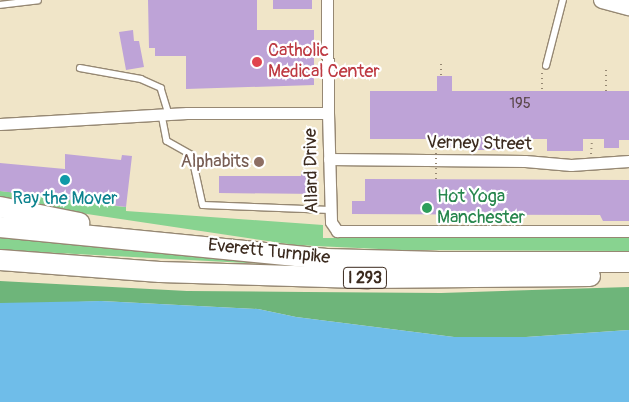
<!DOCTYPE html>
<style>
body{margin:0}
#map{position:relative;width:629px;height:402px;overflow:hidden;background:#f0e5c8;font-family:Pangolin,sans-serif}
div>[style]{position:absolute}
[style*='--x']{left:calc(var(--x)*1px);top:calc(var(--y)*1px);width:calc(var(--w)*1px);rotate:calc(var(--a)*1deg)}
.green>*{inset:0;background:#88d390}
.forest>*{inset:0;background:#6eb57a}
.water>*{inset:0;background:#6fbde9}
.building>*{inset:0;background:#bea3d7}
.path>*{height:2px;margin-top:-1px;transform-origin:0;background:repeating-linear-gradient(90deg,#968873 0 1px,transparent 0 5px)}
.roads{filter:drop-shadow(1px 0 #968873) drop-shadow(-1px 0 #968873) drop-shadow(0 1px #968873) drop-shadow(0 -1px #968873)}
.lane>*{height:5.5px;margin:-2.75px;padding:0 2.75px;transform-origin:2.75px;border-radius:2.75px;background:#fff}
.street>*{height:11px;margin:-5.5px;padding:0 5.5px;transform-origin:5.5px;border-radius:5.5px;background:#fff}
.secondary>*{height:16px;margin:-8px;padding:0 8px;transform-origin:8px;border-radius:8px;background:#fff}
.highway>*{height:20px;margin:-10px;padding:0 10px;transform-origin:10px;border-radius:10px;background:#fff}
.path-bridge>*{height:2px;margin-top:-1px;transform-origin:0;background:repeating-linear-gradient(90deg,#968873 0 1px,transparent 0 5px)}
.dots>*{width:14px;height:14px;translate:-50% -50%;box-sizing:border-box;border:2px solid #fff;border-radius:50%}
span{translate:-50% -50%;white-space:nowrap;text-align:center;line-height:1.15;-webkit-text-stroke:4.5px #fff;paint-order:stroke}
.number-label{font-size:15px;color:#5c484c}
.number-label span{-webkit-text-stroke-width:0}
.shield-label span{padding:1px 4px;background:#fff;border:1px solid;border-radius:4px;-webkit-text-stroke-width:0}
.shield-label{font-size:16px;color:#3b2a1e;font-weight:700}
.health-label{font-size:18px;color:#be3a42}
.left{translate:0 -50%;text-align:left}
.street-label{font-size:18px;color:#3b2a1e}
.education-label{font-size:18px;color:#785e54}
.right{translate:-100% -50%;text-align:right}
.leisure-label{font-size:18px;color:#27864d}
.culture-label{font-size:18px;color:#0d838f}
</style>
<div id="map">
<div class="green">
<i style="clip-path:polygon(0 191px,115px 203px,115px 206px,126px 207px,126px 211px,323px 225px,323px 238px,629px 238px,629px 251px,400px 250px,295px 245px,0 201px)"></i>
<i style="clip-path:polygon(0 235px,304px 266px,0 250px)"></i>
</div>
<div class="forest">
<i style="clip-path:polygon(0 281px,187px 291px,306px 292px,441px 293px,629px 287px,629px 330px,526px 337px,454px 337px,296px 317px,258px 309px,101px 301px,10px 305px,0 303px)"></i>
</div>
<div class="water">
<i style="clip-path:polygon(101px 301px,258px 309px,296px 317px,454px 337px,526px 337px,629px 330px,629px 402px,0 402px,0 303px)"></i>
</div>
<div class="building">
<i style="clip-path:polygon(148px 0,257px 0,257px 30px,314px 30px,314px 85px,186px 89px,186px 56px,155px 56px,155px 48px,149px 48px)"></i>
<i style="clip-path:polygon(273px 0,312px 0,312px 9px,273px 9px)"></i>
<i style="clip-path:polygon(133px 30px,134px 41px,139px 41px,144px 67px,126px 70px,119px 32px)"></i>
<i style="clip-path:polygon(437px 76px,452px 76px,452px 91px,629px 91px,629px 140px,619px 140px,619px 148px,604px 148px,604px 139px,583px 139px,583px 151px,547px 151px,547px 139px,498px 139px,498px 150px,475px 150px,475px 146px,465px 146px,465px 139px,452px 139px,452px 147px,430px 147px,430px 139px,370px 139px,370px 91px,437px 91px)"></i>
<i style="clip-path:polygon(65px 154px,121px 160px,122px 155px,132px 156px,126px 207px,0 191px,0 163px,65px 169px)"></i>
<i style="clip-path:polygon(301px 171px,317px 172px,317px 194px,219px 193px,219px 176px,301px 176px)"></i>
<i style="clip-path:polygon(365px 179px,629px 180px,629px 221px,603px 221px,600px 215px,352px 214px,352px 201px,365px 201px)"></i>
</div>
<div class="path">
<i style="--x:441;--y:64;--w:12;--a:90"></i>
<i style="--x:542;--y:73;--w:18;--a:90"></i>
<i style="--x:606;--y:91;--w:24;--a:-90"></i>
<i style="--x:591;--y:154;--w:15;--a:-86"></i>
</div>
<div class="roads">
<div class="lane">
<i style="--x:0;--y:5;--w:38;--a:-7"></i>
<i style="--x:546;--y:66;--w:68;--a:-75.6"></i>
<i style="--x:80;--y:68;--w:62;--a:10.2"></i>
<i style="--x:141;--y:79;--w:22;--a:24"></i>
<i style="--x:161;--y:88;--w:28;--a:73"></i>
<i style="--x:162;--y:115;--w:26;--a:79"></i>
<i style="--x:167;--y:141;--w:29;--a:29"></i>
<i style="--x:192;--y:155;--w:51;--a:77.6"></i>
<i style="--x:203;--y:205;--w:127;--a:2.3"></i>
</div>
<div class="street">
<i style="--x:327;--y:0;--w:113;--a:89.5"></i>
<i style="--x:0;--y:124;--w:187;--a:-3.4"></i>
<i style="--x:187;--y:113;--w:141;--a:0"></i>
<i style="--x:328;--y:113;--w:109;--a:88.4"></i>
<i style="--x:331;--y:222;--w:11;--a:56"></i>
<i style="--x:337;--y:231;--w:292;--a:0"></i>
<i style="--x:329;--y:159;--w:196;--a:0.6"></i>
<i style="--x:525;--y:161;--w:46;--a:5"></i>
<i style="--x:571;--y:165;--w:58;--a:-3.9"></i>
</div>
<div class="secondary">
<i style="--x:602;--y:0;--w:28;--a:15"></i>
</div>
<div class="highway">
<i style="--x:0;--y:207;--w:81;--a:11.4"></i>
<i style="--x:0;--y:227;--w:328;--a:5.6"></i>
<i style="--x:326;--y:259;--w:113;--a:1.5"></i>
<i style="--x:439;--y:262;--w:190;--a:0"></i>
<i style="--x:0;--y:260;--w:160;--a:4.3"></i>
<i style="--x:160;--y:272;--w:208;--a:1.7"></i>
<i style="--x:368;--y:278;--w:222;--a:-0.5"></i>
</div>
</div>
<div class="path-bridge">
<i style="--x:436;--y:179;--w:32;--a:-90"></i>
</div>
<div class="dots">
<i style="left:257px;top:62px;background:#e0444e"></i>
<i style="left:259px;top:162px;background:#8d6e63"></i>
<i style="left:65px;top:180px;background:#0f9aa8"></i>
<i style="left:427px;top:208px;background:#2e9e5b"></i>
</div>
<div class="number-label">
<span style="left:520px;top:104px">195</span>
</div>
<div class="shield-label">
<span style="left:365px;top:278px">I 293</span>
</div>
<div class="health-label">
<span class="left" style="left:268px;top:62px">Catholic<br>Medical Center</span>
</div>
<div class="street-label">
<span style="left:479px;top:144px;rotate:1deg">Verney Street</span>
<span style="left:312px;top:171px;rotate:-91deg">Allard Drive</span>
<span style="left:269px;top:252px;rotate:6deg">Everett Turnpike</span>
</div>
<div class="education-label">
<span class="right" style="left:249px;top:162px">Alphabits</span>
</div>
<div class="leisure-label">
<span class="left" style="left:437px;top:208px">Hot Yoga<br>Manchester</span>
</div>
<div class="culture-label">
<span style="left:65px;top:199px">Ray the Mover</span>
</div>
</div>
